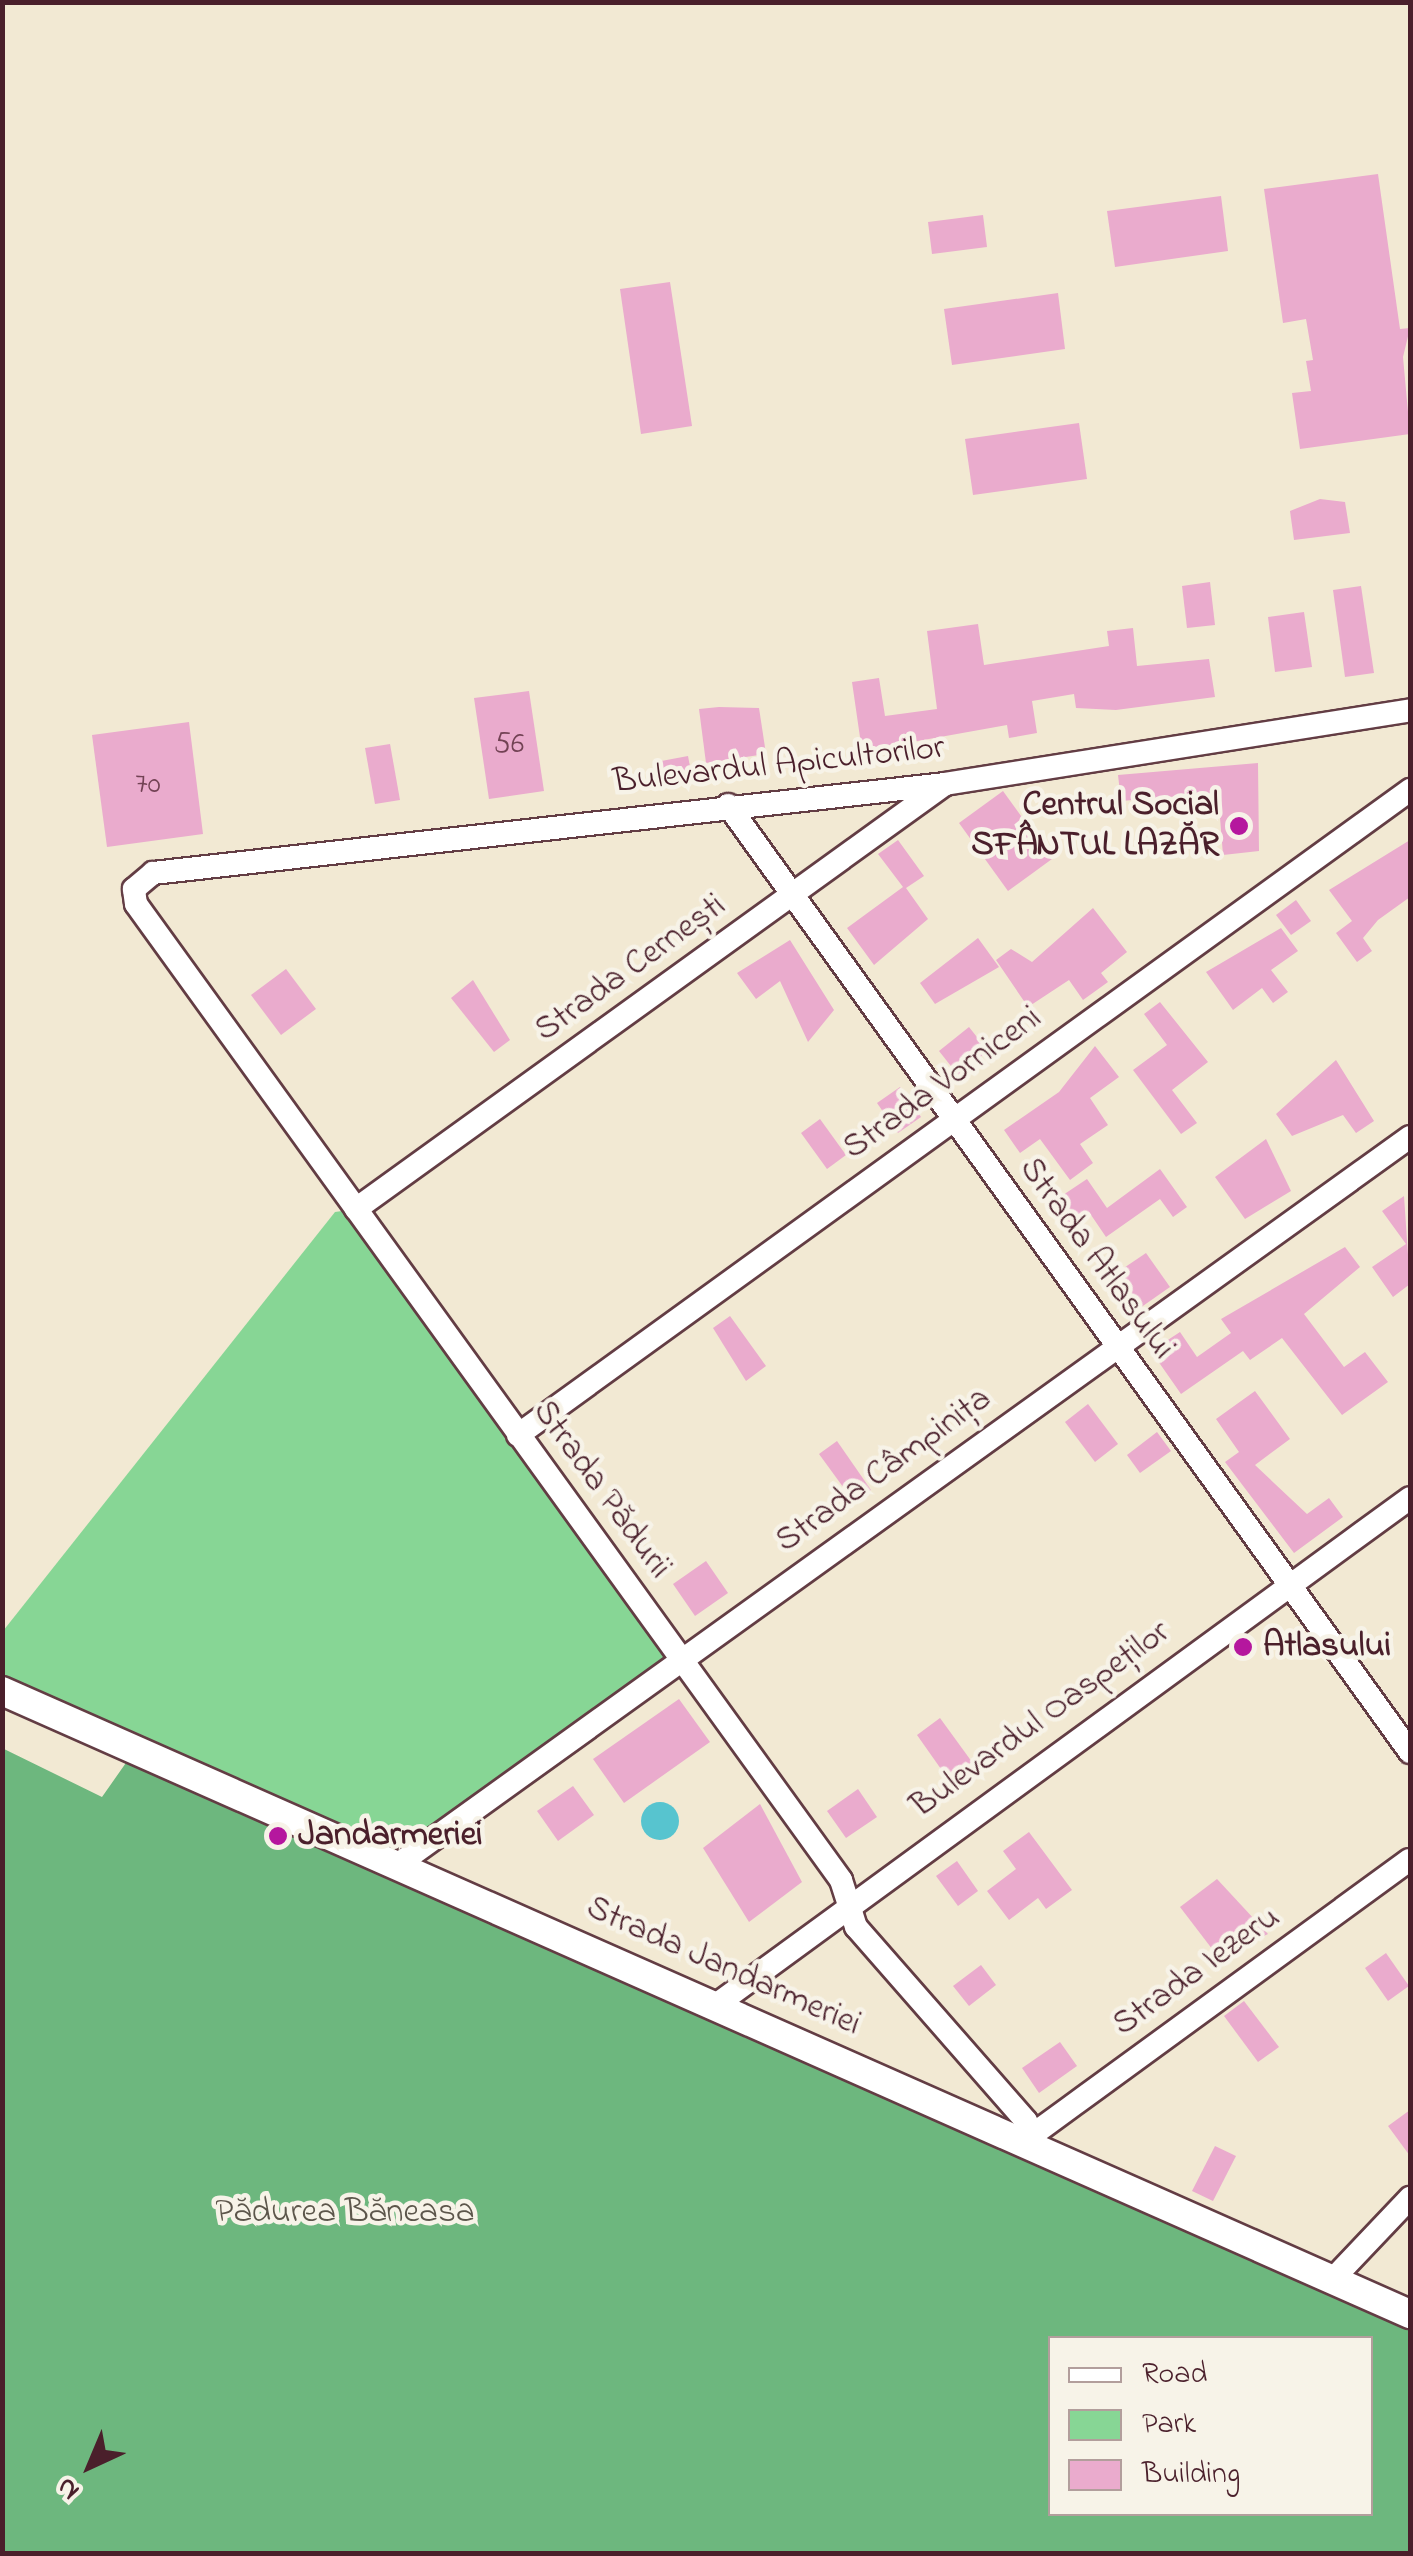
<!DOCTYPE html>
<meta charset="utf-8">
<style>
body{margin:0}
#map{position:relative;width:1413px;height:2556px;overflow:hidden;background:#f2e9d3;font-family:"Indie Flower",sans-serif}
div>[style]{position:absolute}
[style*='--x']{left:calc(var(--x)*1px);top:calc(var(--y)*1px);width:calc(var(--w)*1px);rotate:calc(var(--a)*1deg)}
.green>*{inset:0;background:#87d695}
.forest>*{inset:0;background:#6db77e}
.water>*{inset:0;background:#57c4cf}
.round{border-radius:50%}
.building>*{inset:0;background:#eaabcd}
.roads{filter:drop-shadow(2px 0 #633d44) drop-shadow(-2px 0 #633d44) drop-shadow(0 2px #633d44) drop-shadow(0 -2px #633d44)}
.minor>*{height:22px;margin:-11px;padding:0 11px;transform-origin:11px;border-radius:11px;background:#fff}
.tertiary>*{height:28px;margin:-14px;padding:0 14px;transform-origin:14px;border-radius:14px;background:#fff}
.dots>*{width:28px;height:28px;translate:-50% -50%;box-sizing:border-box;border:5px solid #f7f3e8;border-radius:50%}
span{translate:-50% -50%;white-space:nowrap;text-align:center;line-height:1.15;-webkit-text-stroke:9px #f7f3e8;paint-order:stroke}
.number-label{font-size:30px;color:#724254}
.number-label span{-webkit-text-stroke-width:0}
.street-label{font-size:35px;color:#4a1f2b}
.poi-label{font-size:35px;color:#4a1f2b;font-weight:700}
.right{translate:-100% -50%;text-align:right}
.left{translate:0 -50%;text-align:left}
.park-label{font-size:35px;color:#5c564b}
.frame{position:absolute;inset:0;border:5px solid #4a1f2b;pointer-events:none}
.legend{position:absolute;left:1048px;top:2336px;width:325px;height:180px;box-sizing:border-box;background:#f7f3e8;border:2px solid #b29e9c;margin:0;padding:12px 18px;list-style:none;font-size:30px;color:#4a1f2b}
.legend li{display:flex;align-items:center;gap:20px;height:50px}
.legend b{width:50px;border:2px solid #b29e9c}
.north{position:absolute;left:40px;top:2416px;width:100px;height:100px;-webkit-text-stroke:8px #f7f3e8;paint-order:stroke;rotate:224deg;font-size:28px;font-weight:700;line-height:40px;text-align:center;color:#4a1f2b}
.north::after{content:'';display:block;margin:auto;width:35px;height:45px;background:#4a1f2b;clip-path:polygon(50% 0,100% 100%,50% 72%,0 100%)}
</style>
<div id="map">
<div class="green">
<i style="clip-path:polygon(356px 1209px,681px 1661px,400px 1863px,3px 1691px,3px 1631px,335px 1212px)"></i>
</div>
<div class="forest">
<i style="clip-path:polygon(evenodd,2px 1748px,102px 1797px,135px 1750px,1410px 2314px,1410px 2553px,3px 2553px,2px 1748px,1050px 2338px,1370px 2338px,1370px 2514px,1050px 2514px,1050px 2338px)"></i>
</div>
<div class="water">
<i class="round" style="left:641px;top:1802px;width:38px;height:38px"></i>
</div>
<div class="building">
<i style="clip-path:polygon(1378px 174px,1400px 329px,1410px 328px,1403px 357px,1410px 434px,1300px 449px,1292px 393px,1311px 391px,1306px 361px,1313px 360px,1306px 319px,1283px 323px,1264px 189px)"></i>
<i style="clip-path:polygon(1221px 196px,1228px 251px,1115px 267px,1107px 211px)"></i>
<i style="clip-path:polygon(983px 215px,987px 247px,932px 254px,928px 222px)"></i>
<i style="clip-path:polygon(670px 282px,692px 426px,641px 434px,620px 289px)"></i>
<i style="clip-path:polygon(1058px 293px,1065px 349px,952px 365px,944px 309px)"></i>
<i style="clip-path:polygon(1079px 423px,1087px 479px,973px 495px,965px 439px)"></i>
<i style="clip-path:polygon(1320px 499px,1345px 502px,1350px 533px,1294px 540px,1290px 511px)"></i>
<i style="clip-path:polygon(1210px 582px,1215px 625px,1187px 628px,1182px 586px)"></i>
<i style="clip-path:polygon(1361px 586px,1374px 673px,1345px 677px,1333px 590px)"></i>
<i style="clip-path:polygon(1304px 612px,1312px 667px,1275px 672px,1268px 617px)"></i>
<i style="clip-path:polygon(978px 624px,984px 665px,1109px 646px,1107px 631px,1133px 628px,1137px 666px,1209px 659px,1215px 697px,1116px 710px,1076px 708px,1074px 694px,1032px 701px,1037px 733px,1009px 738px,1007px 725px,862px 751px,852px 682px,879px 678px,885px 716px,937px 709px,927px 631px)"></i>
<i style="clip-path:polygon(529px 691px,544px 791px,489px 799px,474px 698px)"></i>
<i style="clip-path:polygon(719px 707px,759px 708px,766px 754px,706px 763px,699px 709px)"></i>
<i style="clip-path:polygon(189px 722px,203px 834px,107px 847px,92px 735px)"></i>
<i style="clip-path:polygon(390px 744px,400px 800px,375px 804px,365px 748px)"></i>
<i style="clip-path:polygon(688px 756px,693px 782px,661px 788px,656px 762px)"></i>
<i style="clip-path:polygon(1258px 763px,1259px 851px,1223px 855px,1218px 793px,1121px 801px,1118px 775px)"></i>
<i style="clip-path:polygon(1003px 791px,1052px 859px,1008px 891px,959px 823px)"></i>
<i style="clip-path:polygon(898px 840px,924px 876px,906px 888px,928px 919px,874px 965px,847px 928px,903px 887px,878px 854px)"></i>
<i style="clip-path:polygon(1410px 840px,1410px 897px,1378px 920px,1363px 938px,1372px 951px,1357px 962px,1336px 933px,1352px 921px,1329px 890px)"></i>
<i style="clip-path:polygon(1296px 900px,1311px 921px,1291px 935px,1276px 915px)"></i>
<i style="clip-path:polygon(1093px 908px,1127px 952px,1101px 973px,1108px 982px,1083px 1000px,1069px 980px,1028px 1007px,996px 960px,1011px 949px,1032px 962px)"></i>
<i style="clip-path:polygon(1281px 928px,1298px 951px,1271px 970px,1288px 992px,1273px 1003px,1262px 988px,1233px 1010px,1206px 972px)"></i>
<i style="clip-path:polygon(978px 938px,999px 967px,935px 1004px,920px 983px)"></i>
<i style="clip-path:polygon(790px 940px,834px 1010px,808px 1042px,780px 981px,756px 999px,737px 973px)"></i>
<i style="clip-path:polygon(286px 969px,316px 1009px,281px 1035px,251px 995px)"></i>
<i style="clip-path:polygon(473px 980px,510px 1040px,494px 1052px,451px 998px)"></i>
<i style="clip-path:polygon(1160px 1002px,1208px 1062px,1172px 1090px,1197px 1123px,1181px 1134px,1133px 1070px,1167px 1045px,1144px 1014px)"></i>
<i style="clip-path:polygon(969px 1027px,988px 1051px,958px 1075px,939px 1051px)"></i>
<i style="clip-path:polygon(1095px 1046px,1119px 1077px,1090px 1098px,1108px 1125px,1080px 1144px,1093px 1163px,1070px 1180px,1040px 1139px,1020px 1153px,1004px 1130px,1059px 1092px)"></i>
<i style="clip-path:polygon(1336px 1060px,1374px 1121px,1356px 1133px,1343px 1115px,1292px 1136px,1276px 1114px)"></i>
<i style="clip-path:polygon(900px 1087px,921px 1117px,898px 1133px,877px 1103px)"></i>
<i style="clip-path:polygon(820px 1119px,846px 1155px,827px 1169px,801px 1133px)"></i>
<i style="clip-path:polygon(1266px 1139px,1291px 1191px,1245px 1219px,1215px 1177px)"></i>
<i style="clip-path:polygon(1160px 1169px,1187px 1207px,1173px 1217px,1160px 1199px,1106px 1237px,1089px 1212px,1064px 1229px,1048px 1205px,1087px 1179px,1107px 1208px)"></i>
<i style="clip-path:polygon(1404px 1196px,1410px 1284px,1393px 1297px,1372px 1267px,1406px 1244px,1382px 1211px)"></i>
<i style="clip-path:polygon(1345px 1247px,1360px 1267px,1304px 1314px,1344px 1367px,1365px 1352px,1388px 1382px,1342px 1415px,1282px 1338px,1250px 1360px,1243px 1351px,1181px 1394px,1151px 1351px,1180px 1332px,1197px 1357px,1231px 1333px,1221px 1319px)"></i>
<i style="clip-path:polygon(1146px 1253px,1170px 1287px,1130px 1315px,1106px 1280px)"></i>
<i style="clip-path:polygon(730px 1316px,766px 1366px,746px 1381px,713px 1328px)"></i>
<i style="clip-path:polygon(1255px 1391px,1290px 1439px,1255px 1465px,1307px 1514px,1329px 1498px,1343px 1517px,1294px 1553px,1225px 1462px,1239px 1452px,1216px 1419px)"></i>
<i style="clip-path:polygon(1088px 1404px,1118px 1444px,1095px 1462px,1065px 1422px)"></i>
<i style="clip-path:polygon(1157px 1432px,1171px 1451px,1140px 1473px,1127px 1455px)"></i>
<i style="clip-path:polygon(837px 1441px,871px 1490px,854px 1502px,819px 1454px)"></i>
<i style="clip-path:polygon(706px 1561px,728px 1593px,695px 1616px,673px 1584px)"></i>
<i style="clip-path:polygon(679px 1699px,710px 1742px,624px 1803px,593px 1759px)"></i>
<i style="clip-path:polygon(940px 1718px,972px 1762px,948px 1779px,917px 1735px)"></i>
<i style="clip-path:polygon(573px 1786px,594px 1815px,558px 1841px,537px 1811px)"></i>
<i style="clip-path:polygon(858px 1789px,877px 1817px,846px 1838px,827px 1811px)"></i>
<i style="clip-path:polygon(760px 1804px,802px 1882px,749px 1922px,703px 1848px)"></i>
<i style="clip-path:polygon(1029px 1832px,1072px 1890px,1046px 1909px,1038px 1898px,1009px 1920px,987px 1891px,1016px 1869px,1003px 1851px)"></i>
<i style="clip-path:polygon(957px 1861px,978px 1891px,958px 1906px,936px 1876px)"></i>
<i style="clip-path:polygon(1217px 1879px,1268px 1934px,1219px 1958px,1180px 1907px)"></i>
<i style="clip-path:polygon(1386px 1953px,1409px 1986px,1388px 2001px,1365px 1968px)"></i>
<i style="clip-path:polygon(981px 1965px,996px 1985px,969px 2006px,953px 1986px)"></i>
<i style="clip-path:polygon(1244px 2001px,1279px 2047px,1258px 2062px,1224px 2016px)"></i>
<i style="clip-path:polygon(1060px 2042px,1077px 2066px,1039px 2093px,1022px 2068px)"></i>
<i style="clip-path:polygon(1410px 2110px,1410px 2156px,1388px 2126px)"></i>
<i style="clip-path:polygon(1215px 2146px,1236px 2156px,1213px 2201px,1192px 2191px)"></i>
</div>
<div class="roads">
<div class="minor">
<i style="--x:728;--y:805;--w:1167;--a:54.24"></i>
<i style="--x:356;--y:1209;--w:726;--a:-35.81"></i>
<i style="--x:518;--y:1435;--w:1101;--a:-35.87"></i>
<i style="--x:400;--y:1863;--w:1244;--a:-35.71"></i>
<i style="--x:716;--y:2005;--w:859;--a:-36.15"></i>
<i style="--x:1024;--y:2141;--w:20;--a:-84"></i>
<i style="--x:1026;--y:2121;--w:258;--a:-131.2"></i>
<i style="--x:856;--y:1927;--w:49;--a:-107.7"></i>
<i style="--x:841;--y:1880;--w:1204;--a:-125.84"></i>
<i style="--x:136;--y:904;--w:15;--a:-98"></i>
<i style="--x:134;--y:889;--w:25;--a:-40"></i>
<i style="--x:153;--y:873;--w:797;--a:-6.41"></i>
<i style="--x:945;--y:784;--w:471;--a:-9"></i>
<i style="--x:1024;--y:2141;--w:477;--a:-36.1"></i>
<i style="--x:1333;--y:2279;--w:112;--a:-46.5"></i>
</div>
<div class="tertiary">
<i style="--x:2;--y:1691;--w:1540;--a:23.87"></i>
</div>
</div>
<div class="dots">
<i style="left:1239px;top:826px;background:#b5179e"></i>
<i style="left:1243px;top:1647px;background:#b5179e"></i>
<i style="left:278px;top:1836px;background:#b5179e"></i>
</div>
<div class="number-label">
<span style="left:509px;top:745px">56</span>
<span style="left:148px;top:785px">70</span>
</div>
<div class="street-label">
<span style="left:779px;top:766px;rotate:-6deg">Bulevardul Apicultorilor</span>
<span style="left:631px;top:969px;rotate:-36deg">Strada Cernești</span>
<span style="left:943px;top:1084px;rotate:-36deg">Strada Vorniceni</span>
<span style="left:1096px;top:1259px;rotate:54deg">Strada Atlasului</span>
<span style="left:884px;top:1471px;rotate:-36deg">Strada Câmpinița</span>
<span style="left:601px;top:1490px;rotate:54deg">Strada Pădurii</span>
<span style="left:1041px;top:1720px;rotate:-36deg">Bulevardul Oaspeților</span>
<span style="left:723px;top:1967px;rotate:24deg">Strada Jandarmeriei</span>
<span style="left:1197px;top:1972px;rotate:-36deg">Strada Iezeru</span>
</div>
<div class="poi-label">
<span class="right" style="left:1219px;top:826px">Centrul Social<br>SFÂNTUL LAZĂR</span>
<span class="left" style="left:1263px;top:1647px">Atlasului</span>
<span class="left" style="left:298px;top:1836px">Jandarmeriei</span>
</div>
<div class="park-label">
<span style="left:345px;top:2213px">Pădurea Băneasa</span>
</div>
<div class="frame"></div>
<ul class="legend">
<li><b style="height:12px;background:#fff"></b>Road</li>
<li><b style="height:28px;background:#87d695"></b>Park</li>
<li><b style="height:28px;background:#eaabcd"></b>Building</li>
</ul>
<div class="north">N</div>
</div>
